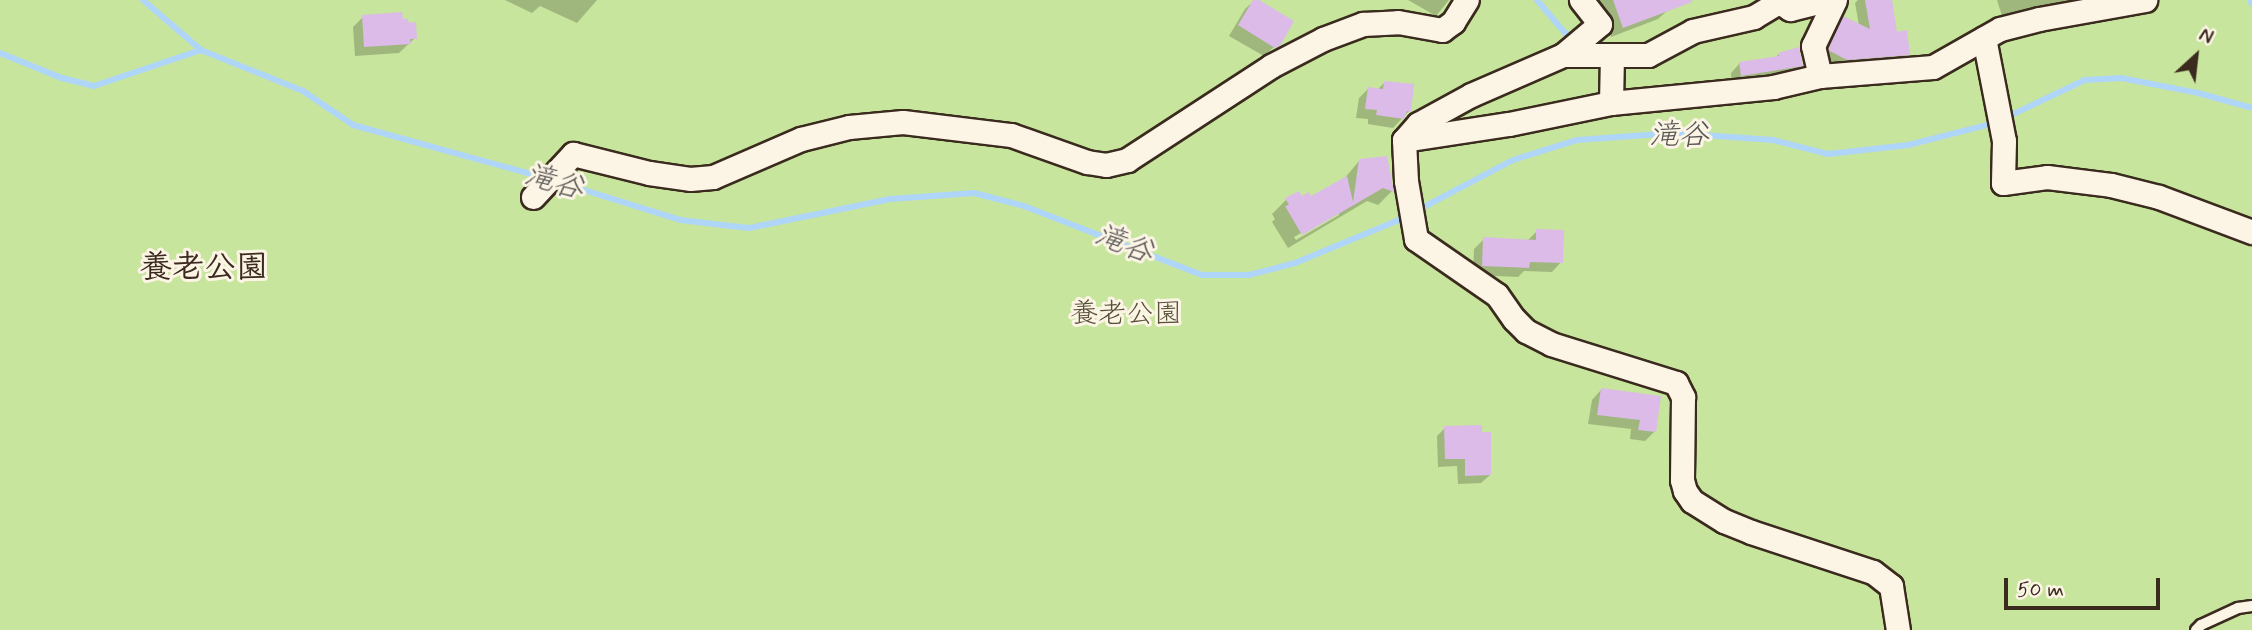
<!DOCTYPE html>
<meta charset="utf-8">
<style>
body{margin:0}
#map{position:relative;width:2252px;height:630px;overflow:hidden;background:#fcf5e5;font-family:Mynerve,"Klee One",sans-serif}
div>[style]{position:absolute}
[style*='--x']{left:calc(var(--x)*1px);top:calc(var(--y)*1px);width:calc(var(--w)*1px);rotate:calc(var(--a)*1deg)}
.green>*{inset:0;background:#c7e59d}
.shadow>*{inset:0;background:#0003}
.stream>*{height:6px;margin:-3px;padding:0 3px;transform-origin:3px;border-radius:3px;background:#afd6f9}
.building>*{inset:0;background:#dcbbe8}
.roads{filter:drop-shadow(2px 0 #3b2a1e) drop-shadow(-2px 0 #3b2a1e) drop-shadow(0 2px #3b2a1e) drop-shadow(0 -2px #3b2a1e)}
.service>*{height:10px;margin:-5px;padding:0 5px;transform-origin:5px;border-radius:5px;background:#fcf5e5}
.minor>*{height:23px;margin:-11.5px;padding:0 11.5px;transform-origin:11.5px;border-radius:11.5px;background:#fcf5e5}
span{translate:-50% -50%;white-space:nowrap;text-align:center;line-height:1.15;-webkit-text-stroke:6px #fcf5e5;paint-order:stroke}
.park-label{font-size:28px;color:#574f37}
.water-label{font-size:30px;color:#585555;font-style:italic}
.quarter-label{font-size:32px;color:#3b2a1e;font-weight:700}
.north{position:absolute;left:2161px;top:21px;width:70px;height:70px;-webkit-text-stroke:5px #fcf5e5;paint-order:stroke;rotate:27deg;font-size:19px;font-weight:700;line-height:28px;text-align:center;color:#3b2a1e}
.north::after{content:'';display:block;margin:auto;width:24px;height:32px;background:#3b2a1e;clip-path:polygon(50% 0,100% 100%,50% 72%,0 100%)}
.scale{position:absolute;left:2004px;top:578px;width:156px;height:32px;box-sizing:border-box;border:4px solid #3b2a1e;border-top:0;padding-left:9px;font-size:21px;line-height:24px;white-space:nowrap;color:#3b2a1e;-webkit-text-stroke:5px #fcf5e5;paint-order:stroke}
</style>
<div id="map">
<div class="green">
<i style="clip-path:polygon(0 0,2252px 0,2252px 630px,0 630px)"></i>
</div>
<div class="shadow">
<i style="clip-path:polygon(505px 0,597px 0,577px 23px,540px 6px,532px 13px)"></i>
<i style="clip-path:polygon(1255px 0,1274px 47px,1264px 56px,1229px 36px,1245px 9px)"></i>
<i style="clip-path:polygon(1408px 0,1449px 0,1436px 16px)"></i>
<i style="clip-path:polygon(1592px 0,1664px 0,1668px 10px,1658px 19px,1611px 37px,1602px 13px)"></i>
<i style="clip-path:polygon(1858px 0,1890px 0,1896px 34px,1909px 54px,1899px 63px,1837px 69px,1820px 60px,1834px 27px,1843px 18px,1859px 25px,1855px 3px)"></i>
<i style="clip-path:polygon(1997px 0,2081px 0,2003px 19px)"></i>
<i style="clip-path:polygon(363px 17px,415px 38px,399px 53px,355px 56px,353px 27px)"></i>
<i style="clip-path:polygon(1779px 54px,1801px 65px,1792px 75px,1732px 85px,1731px 73px,1740px 63px,1774px 59px)"></i>
<i style="clip-path:polygon(1384px 83px,1409px 111px,1393px 128px,1368px 124px,1368px 119px,1356px 118px,1359px 98px,1368px 89px,1377px 90px)"></i>
<i style="clip-path:polygon(evenodd,1386px 158px,1392px 191px,1378px 205px,1367px 201px,1288px 248px,1272px 222px,1275px 219px,1272px 214px,1286px 200px,1310px 198px,1344px 179px,1359px 161px,1386px 158px,1339px 211px,1339px 215px,1296px 240px,1294px 237px,1339px 211px)"></i>
<i style="clip-path:polygon(1537px 231px,1561px 262px,1552px 272px,1524px 271px,1518px 277px,1473px 275px,1474px 249px,1484px 239px,1527px 241px)"></i>
<i style="clip-path:polygon(1601px 390px,1655px 431px,1645px 441px,1630px 439px,1631px 429px,1588px 424px,1592px 400px)"></i>
<i style="clip-path:polygon(1445px 428px,1490px 475px,1481px 483px,1458px 484px,1457px 466px,1438px 467px,1437px 436px)"></i>
</div>
<div class="stream">
<i style="--x:143;--y:0;--w:77;--a:40.8"></i>
<i style="--x:1537;--y:0;--w:43;--a:49.7"></i>
<i style="--x:1565;--y:33;--w:11;--a:27"></i>
<i style="--x:2250;--y:0;--w:4;--a:63"></i>
<i style="--x:0;--y:53;--w:67;--a:22"></i>
<i style="--x:62;--y:78;--w:33;--a:14"></i>
<i style="--x:94;--y:86;--w:113;--a:-18.6"></i>
<i style="--x:201;--y:50;--w:110;--a:21.9"></i>
<i style="--x:303;--y:91;--w:60;--a:34.2"></i>
<i style="--x:353;--y:125;--w:199;--a:15.4"></i>
<i style="--x:2005;--y:118;--w:89;--a:-25.4"></i>
<i style="--x:2085;--y:80;--w:36;--a:-3"></i>
<i style="--x:2121;--y:78;--w:78;--a:11"></i>
<i style="--x:2198;--y:93;--w:56;--a:15.5"></i>
<i style="--x:555;--y:181;--w:131;--a:17.3"></i>
<i style="--x:680;--y:220;--w:69;--a:6.6"></i>
<i style="--x:749;--y:228;--w:144;--a:-11.6"></i>
<i style="--x:890;--y:199;--w:84;--a:-4.1"></i>
<i style="--x:974;--y:193;--w:52;--a:14.6"></i>
<i style="--x:1024;--y:206;--w:191;--a:21.2"></i>
<i style="--x:1202;--y:275;--w:47;--a:0"></i>
<i style="--x:1249;--y:275;--w:48;--a:-14.6"></i>
<i style="--x:1295;--y:263;--w:113;--a:-22.5"></i>
<i style="--x:1399;--y:220;--w:129;--a:-27.8"></i>
<i style="--x:1513;--y:160;--w:67;--a:-17.4"></i>
<i style="--x:1577;--y:140;--w:97;--a:-4.1"></i>
<i style="--x:1674;--y:133;--w:99;--a:4"></i>
<i style="--x:1773;--y:140;--w:57;--a:14.3"></i>
<i style="--x:1828;--y:154;--w:81;--a:-6.4"></i>
<i style="--x:1908;--y:145;--w:90;--a:-14.2"></i>
</div>
<div class="building">
<i style="clip-path:polygon(1253px 0,1259px 0,1294px 21px,1280px 46px,1275px 48px,1238px 25px)"></i>
<i style="clip-path:polygon(1613px 0,1692px 0,1692px 2px,1623px 28px)"></i>
<i style="clip-path:polygon(1865px 0,1892px 0,1897px 32px,1907px 30px,1910px 55px,1847px 60px,1828px 50px,1843px 16px,1870px 29px)"></i>
<i style="clip-path:polygon(402px 12px,403px 19px,408px 19px,409px 23px,416px 22px,417px 39px,410px 39px,411px 44px,364px 47px,362px 15px)"></i>
<i style="clip-path:polygon(1799px 47px,1803px 66px,1741px 76px,1739px 62px,1779px 56px,1778px 53px)"></i>
<i style="clip-path:polygon(1384px 81px,1414px 84px,1411px 112px,1407px 111px,1404px 119px,1376px 115px,1377px 110px,1365px 109px,1368px 87px,1383px 89px)"></i>
<i style="clip-path:polygon(1387px 156px,1394px 192px,1383px 188px,1302px 235px,1285px 206px,1289px 205px,1285px 198px,1299px 191px,1302px 196px,1309px 192px,1311px 196px,1347px 176px,1353px 202px,1359px 159px)"></i>
<i style="clip-path:polygon(1536px 229px,1564px 230px,1563px 263px,1530px 262px,1529px 268px,1482px 266px,1483px 237px,1536px 240px)"></i>
<i style="clip-path:polygon(1601px 388px,1661px 396px,1656px 432px,1638px 430px,1640px 420px,1597px 415px)"></i>
<i style="clip-path:polygon(1482px 425px,1482px 432px,1491px 432px,1491px 475px,1465px 476px,1465px 459px,1445px 459px,1444px 426px)"></i>
</div>
<div class="roads">
<div class="service">
<i style="--x:2196;--y:630;--w:7;--a:-45"></i>
<i style="--x:2201;--y:625;--w:41;--a:-24.7"></i>
<i style="--x:2238;--y:608;--w:14;--a:-8"></i>
</div>
<div class="minor">
<i style="--x:1777;--y:0;--w:16;--a:35"></i>
<i style="--x:1790;--y:9;--w:36;--a:-14"></i>
<i style="--x:1782;--y:0;--w:33;--a:149"></i>
<i style="--x:1754;--y:17;--w:63;--a:167.1"></i>
<i style="--x:1693;--y:31;--w:51;--a:151.9"></i>
<i style="--x:1648;--y:55;--w:85;--a:180"></i>
<i style="--x:1563;--y:55;--w:100;--a:156.5"></i>
<i style="--x:1471;--y:95;--w:60;--a:151.3"></i>
<i style="--x:1418;--y:124;--w:21;--a:131"></i>
<i style="--x:1404;--y:140;--w:41;--a:87.2"></i>
<i style="--x:1406;--y:181;--w:59;--a:80.2"></i>
<i style="--x:1416;--y:239;--w:98;--a:34.7"></i>
<i style="--x:1497;--y:295;--w:29;--a:55"></i>
<i style="--x:1514;--y:319;--w:17;--a:45"></i>
<i style="--x:1526;--y:331;--w:28;--a:27"></i>
<i style="--x:1551;--y:344;--w:131;--a:17.3"></i>
<i style="--x:1676;--y:383;--w:16;--a:63"></i>
<i style="--x:1683;--y:397;--w:83;--a:90.7"></i>
<i style="--x:1682;--y:480;--w:11;--a:75"></i>
<i style="--x:1685;--y:491;--w:12;--a:55"></i>
<i style="--x:1692;--y:501;--w:38;--a:32"></i>
<i style="--x:1724;--y:521;--w:29;--a:22"></i>
<i style="--x:1751;--y:532;--w:128;--a:18.2"></i>
<i style="--x:1873;--y:572;--w:23;--a:38"></i>
<i style="--x:1891;--y:586;--w:45;--a:81"></i>
<i style="--x:1984;--y:38;--w:105;--a:79"></i>
<i style="--x:2004;--y:141;--w:42;--a:91.4"></i>
<i style="--x:2003;--y:183;--w:44;--a:-7.8"></i>
<i style="--x:2047;--y:177;--w:64;--a:7.1"></i>
<i style="--x:2111;--y:185;--w:49;--a:14"></i>
<i style="--x:2159;--y:197;--w:99;--a:20.6"></i>
<i style="--x:1563;--y:55;--w:48;--a:-40"></i>
<i style="--x:1600;--y:24;--w:31;--a:-128"></i>
<i style="--x:1820;--y:76;--w:31;--a:-103"></i>
<i style="--x:1813;--y:46;--w:51;--a:-64.4"></i>
<i style="--x:1611;--y:103;--w:48;--a:-88.8"></i>
<i style="--x:1404;--y:140;--w:106;--a:-8.7"></i>
<i style="--x:1509;--y:124;--w:104;--a:-11.6"></i>
<i style="--x:1611;--y:103;--w:163;--a:-5.6"></i>
<i style="--x:1773;--y:87;--w:48;--a:-13.2"></i>
<i style="--x:1820;--y:76;--w:113;--a:-4.6"></i>
<i style="--x:1933;--y:67;--w:77;--a:-29.6"></i>
<i style="--x:2000;--y:29;--w:40;--a:-14.4"></i>
<i style="--x:2039;--y:19;--w:108;--a:-10.2"></i>
<i style="--x:533;--y:197;--w:59;--a:-47.1"></i>
<i style="--x:573;--y:154;--w:78;--a:14"></i>
<i style="--x:649;--y:173;--w:41;--a:8.3"></i>
<i style="--x:690;--y:179;--w:23;--a:-5"></i>
<i style="--x:713;--y:177;--w:96;--a:-23.4"></i>
<i style="--x:801;--y:139;--w:49;--a:-14"></i>
<i style="--x:849;--y:127;--w:54;--a:-5.3"></i>
<i style="--x:903;--y:122;--w:109;--a:6.9"></i>
<i style="--x:1011;--y:135;--w:81;--a:19.6"></i>
<i style="--x:1087;--y:162;--w:19;--a:9"></i>
<i style="--x:1106;--y:165;--w:22;--a:-13"></i>
<i style="--x:1127;--y:160;--w:172;--a:-33.1"></i>
<i style="--x:1271;--y:66;--w:59;--a:-27.4"></i>
<i style="--x:1323;--y:39;--w:43;--a:-20.6"></i>
<i style="--x:1363;--y:24;--w:35;--a:-3"></i>
<i style="--x:1398;--y:22;--w:45;--a:10.3"></i>
<i style="--x:1442;--y:30;--w:14;--a:-36"></i>
<i style="--x:1453;--y:22;--w:26;--a:-58"></i>
</div>
</div>
<div class="park-label">
<span style="left:1126px;top:315px">養老公園</span>
</div>
<div class="water-label">
<span style="left:1679px;top:136px">滝谷</span>
<span style="left:554px;top:183px;rotate:16deg">滝谷</span>
<span style="left:1124px;top:245px;rotate:21deg">滝谷</span>
</div>
<div class="quarter-label">
<span style="left:204px;top:268px">養老公園</span>
</div>
<div class="north">N</div>
<div class="scale">50 m</div>
</div>
